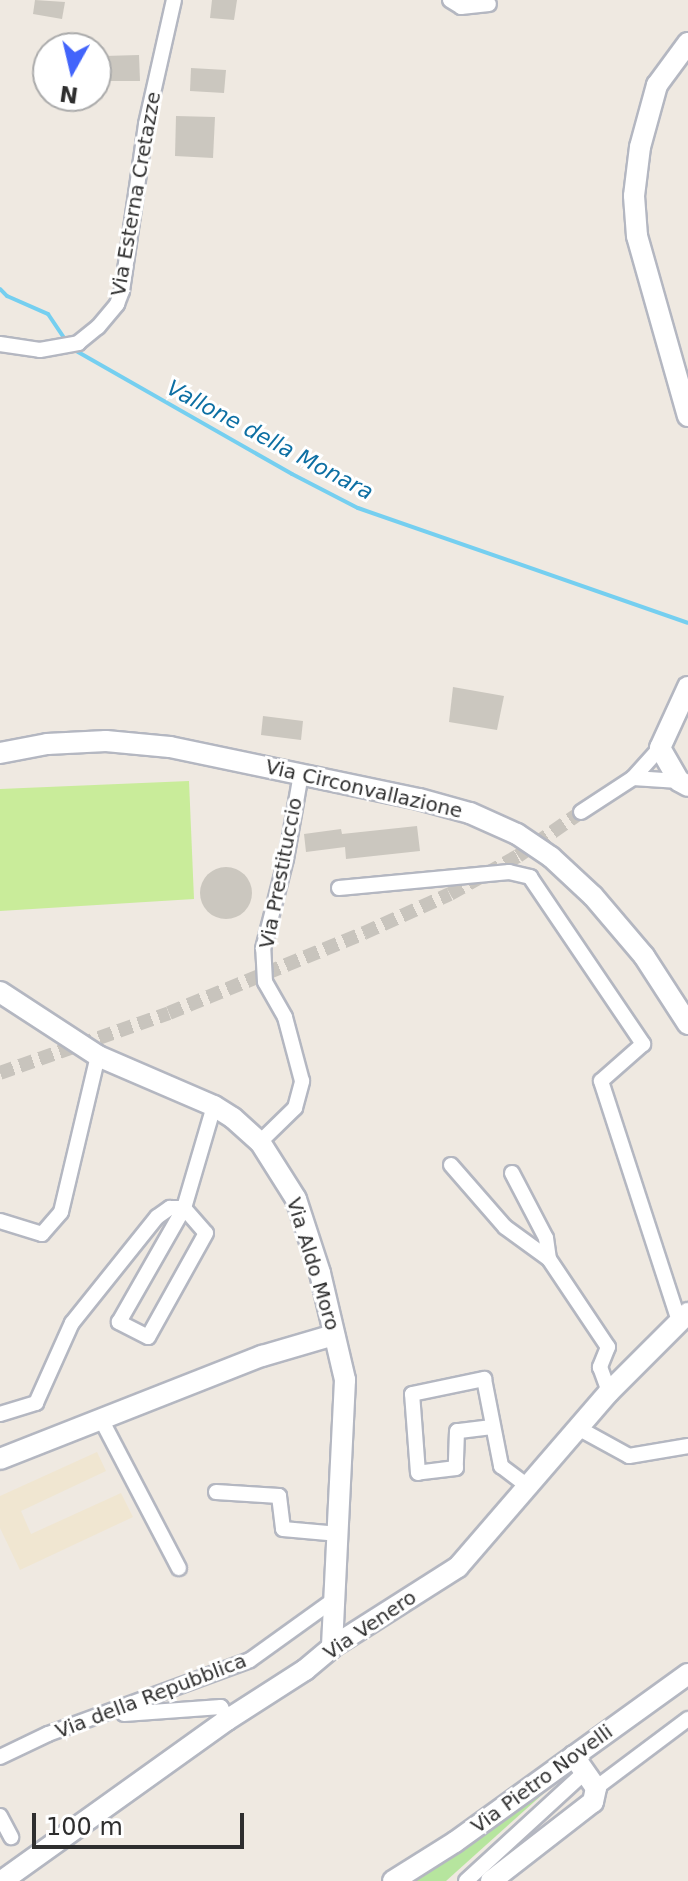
<!DOCTYPE html>
<style>
body{margin:0}
#map{position:relative;width:688px;height:1881px;overflow:hidden;background:#efe9e1;font-family:"DejaVu Sans",sans-serif}
div>[style]{position:absolute}
[style*='--x']{left:calc(var(--x)*1px);top:calc(var(--y)*1px);width:calc(var(--w)*1px);rotate:calc(var(--a)*1deg)}
.education>*{inset:0;background:#f0e6d1}
.green>*{inset:0;background:#b6e59e}
.pitch>*{inset:0;background:#c9ec9a}
.stream>*{height:4px;margin:-2px;padding:0 2px;transform-origin:2px;border-radius:2px;background:#75cff0}
.building>*{inset:0;background:#cbc7bf}
.round{border-radius:50%}
.street-tunnel>*{height:14px;margin-top:-7px;transform-origin:0;background:repeating-linear-gradient(90deg,#c8c4bd 0 14px,transparent 0 21px)}
.roads{filter:drop-shadow(2px 0 #b4b7c1) drop-shadow(-2px 0 #b4b7c1) drop-shadow(0 2px #b4b7c1) drop-shadow(0 -2px #b4b7c1)}
.street>*{height:14px;margin:-7px;padding:0 7px;transform-origin:7px;border-radius:7px;background:#fff}
.secondary>*{height:20px;margin:-10px;padding:0 10px;transform-origin:10px;border-radius:10px;background:#fff}
span{translate:-50% -50%;white-space:nowrap;text-align:center;line-height:1.15;-webkit-text-stroke:6px #fff;paint-order:stroke}
.street-label{font-size:20px;color:#2e2e2e}
.water-label{font-size:22px;color:#0d6fa3;font-style:italic}
.north{position:absolute;left:32px;top:32px;width:80px;height:80px;box-sizing:border-box;background:#fff;border:2px solid #ababab;border-radius:50%;rotate:188deg;font-size:22px;font-weight:700;line-height:32px;text-align:center;color:#2e2e2e}
.north::after{content:'';display:block;margin:auto;width:28px;height:36px;background:#4264fb;clip-path:polygon(50% 0,100% 100%,50% 72%,0 100%)}
.scale{position:absolute;left:32px;top:1813px;width:212px;height:36px;box-sizing:border-box;border:4px solid #2e2e2e;border-top:0;padding-left:10px;font-size:24px;line-height:28px;white-space:nowrap;color:#2e2e2e;-webkit-text-stroke:6px #fff;paint-order:stroke}
</style>
<div id="map">
<div class="education">
<i style="clip-path:polygon(97px 1452px,106px 1471px,21px 1511px,31px 1534px,121px 1493px,133px 1517px,20px 1570px,0 1528px,0 1496px)"></i>
</div>
<div class="green">
<i style="clip-path:polygon(550px 1781px,553px 1785px,446px 1881px,405px 1881px)"></i>
</div>
<div class="pitch">
<i style="clip-path:polygon(189px 781px,194px 899px,0 911px,0 789px)"></i>
</div>
<div class="stream">
<i style="--x:0;--y:289;--w:10;--a:45"></i>
<i style="--x:7;--y:296;--w:45;--a:23.7"></i>
<i style="--x:48;--y:314;--w:32;--a:56"></i>
<i style="--x:71;--y:348;--w:254;--a:29.7"></i>
<i style="--x:292;--y:474;--w:74;--a:27.3"></i>
<i style="--x:358;--y:508;--w:349;--a:19.2"></i>
</div>
<div class="building">
<i style="clip-path:polygon(35px 0,65px 2px,62px 19px,33px 14px)"></i>
<i style="clip-path:polygon(212px 0,237px 0,234px 20px,210px 18px)"></i>
<i style="clip-path:polygon(139px 55px,140px 81px,108px 81px,104px 56px)"></i>
<i style="clip-path:polygon(191px 68px,226px 70px,224px 93px,190px 91px)"></i>
<i style="clip-path:polygon(176px 116px,215px 117px,213px 158px,175px 156px)"></i>
<i style="clip-path:polygon(453px 687px,504px 696px,497px 730px,449px 722px)"></i>
<i style="clip-path:polygon(263px 716px,303px 721px,301px 740px,261px 735px)"></i>
<i style="clip-path:polygon(417px 826px,420px 851px,346px 859px,345px 847px,306px 852px,304px 834px,341px 829px,342px 834px)"></i>
<i class="round" style="left:200px;top:867px;width:52px;height:52px"></i>
</div>
<div class="street-tunnel">
<i style="--x:0;--y:1073;--w:179;--a:-19.5"></i>
<i style="--x:169;--y:1013;--w:211;--a:-22.3"></i>
<i style="--x:364;--y:933;--w:94;--a:-24.4"></i>
<i style="--x:450;--y:894;--w:78;--a:-29.2"></i>
<i style="--x:518;--y:856;--w:77;--a:-34.9"></i>
</div>
<div class="roads">
<div class="street">
<i style="--x:450;--y:0;--w:13;--a:32"></i>
<i style="--x:461;--y:7;--w:28;--a:-6"></i>
<i style="--x:0;--y:344;--w:40;--a:8.5"></i>
<i style="--x:40;--y:350;--w:39;--a:-10"></i>
<i style="--x:78;--y:343;--w:26;--a:-39"></i>
<i style="--x:98;--y:327;--w:30;--a:-50"></i>
<i style="--x:117;--y:304;--w:14;--a:-69"></i>
<i style="--x:122;--y:291;--w:169;--a:-81.8"></i>
<i style="--x:146;--y:124;--w:127;--a:-77.3"></i>
<i style="--x:633;--y:778;--w:46;--a:3.7"></i>
<i style="--x:581;--y:812;--w:62;--a:-33.2"></i>
<i style="--x:633;--y:778;--w:40;--a:-48"></i>
<i style="--x:339;--y:888;--w:171;--a:-5.4"></i>
<i style="--x:509;--y:872;--w:22;--a:13"></i>
<i style="--x:530;--y:877;--w:202;--a:55.9"></i>
<i style="--x:643;--y:1044;--w:56;--a:138.6"></i>
<i style="--x:601;--y:1081;--w:252;--a:72"></i>
<i style="--x:260;--y:1142;--w:49;--a:-44.2"></i>
<i style="--x:295;--y:1108;--w:28;--a:-75"></i>
<i style="--x:302;--y:1081;--w:66;--a:-104.9"></i>
<i style="--x:285;--y:1017;--w:40;--a:-119.7"></i>
<i style="--x:265;--y:982;--w:33;--a:-93"></i>
<i style="--x:263;--y:949;--w:93;--a:-75.7"></i>
<i style="--x:286;--y:859;--w:86;--a:-80"></i>
<i style="--x:451;--y:1165;--w:82;--a:48.9"></i>
<i style="--x:505;--y:1227;--w:54;--a:36"></i>
<i style="--x:549;--y:1259;--w:106;--a:56.2"></i>
<i style="--x:608;--y:1347;--w:22;--a:112"></i>
<i style="--x:600;--y:1367;--w:27;--a:70"></i>
<i style="--x:512;--y:1173;--w:73;--a:62.4"></i>
<i style="--x:546;--y:1238;--w:21;--a:82"></i>
<i style="--x:0;--y:1221;--w:44;--a:17.2"></i>
<i style="--x:42;--y:1234;--w:29;--a:-49"></i>
<i style="--x:61;--y:1212;--w:160;--a:-76.7"></i>
<i style="--x:0;--y:1414;--w:38;--a:-17"></i>
<i style="--x:36;--y:1403;--w:88;--a:-65.8"></i>
<i style="--x:72;--y:1323;--w:136;--a:-51.3"></i>
<i style="--x:157;--y:1217;--w:16;--a:-35"></i>
<i style="--x:170;--y:1208;--w:14;--a:0"></i>
<i style="--x:184;--y:1208;--w:33;--a:49"></i>
<i style="--x:206;--y:1233;--w:119;--a:119.1"></i>
<i style="--x:148;--y:1337;--w:33;--a:-153"></i>
<i style="--x:119;--y:1322;--w:131;--a:-60.3"></i>
<i style="--x:184;--y:1208;--w:106;--a:-73.6"></i>
<i style="--x:102;--y:1421;--w:166;--a:62.4"></i>
<i style="--x:492;--y:1427;--w:35;--a:173"></i>
<i style="--x:457;--y:1431;--w:37;--a:92"></i>
<i style="--x:456;--y:1468;--w:38;--a:173"></i>
<i style="--x:418;--y:1473;--w:79;--a:-94.3"></i>
<i style="--x:412;--y:1394;--w:74;--a:-11.8"></i>
<i style="--x:484;--y:1379;--w:89;--a:78.9"></i>
<i style="--x:501;--y:1466;--w:35;--a:37"></i>
<i style="--x:578;--y:1428;--w:58;--a:28.8"></i>
<i style="--x:629;--y:1456;--w:60;--a:-9.6"></i>
<i style="--x:216;--y:1492;--w:63;--a:3.6"></i>
<i style="--x:279;--y:1496;--w:33;--a:83"></i>
<i style="--x:283;--y:1529;--w:56;--a:5.1"></i>
<i style="--x:124;--y:1714;--w:97;--a:-4.1"></i>
<i style="--x:221;--y:1707;--w:14;--a:65"></i>
<i style="--x:0;--y:1757;--w:53;--a:-25.6"></i>
<i style="--x:48;--y:1734;--w:215;--a:-20.1"></i>
<i style="--x:250;--y:1660;--w:105;--a:-35.7"></i>
<i style="--x:596;--y:1788;--w:115;--a:-36.9"></i>
<i style="--x:0;--y:1816;--w:24;--a:62"></i>
<i style="--x:466;--y:1881;--w:161;--a:-42.5"></i>
</div>
<div class="secondary">
<i style="--x:688;--y:43;--w:52;--a:126.4"></i>
<i style="--x:657;--y:85;--w:64;--a:105.3"></i>
<i style="--x:640;--y:147;--w:49;--a:97"></i>
<i style="--x:634;--y:196;--w:40;--a:85.7"></i>
<i style="--x:637;--y:236;--w:187;--a:74.2"></i>
<i style="--x:688;--y:687;--w:67;--a:114.7"></i>
<i style="--x:660;--y:748;--w:38;--a:60"></i>
<i style="--x:679;--y:781;--w:10;--a:29"></i>
<i style="--x:0;--y:753;--w:48;--a:-10.8"></i>
<i style="--x:47;--y:744;--w:59;--a:-2.9"></i>
<i style="--x:106;--y:741;--w:64;--a:5.4"></i>
<i style="--x:170;--y:747;--w:254;--a:11.8"></i>
<i style="--x:419;--y:799;--w:53;--a:15.4"></i>
<i style="--x:470;--y:813;--w:51;--a:24.1"></i>
<i style="--x:517;--y:834;--w:41;--a:34.1"></i>
<i style="--x:551;--y:857;--w:57;--a:42.9"></i>
<i style="--x:593;--y:896;--w:79;--a:49.6"></i>
<i style="--x:644;--y:956;--w:81;--a:57.1"></i>
<i style="--x:0;--y:992;--w:117;--a:33.1"></i>
<i style="--x:98;--y:1056;--w:126;--a:23.3"></i>
<i style="--x:214;--y:1106;--w:22;--a:32"></i>
<i style="--x:233;--y:1118;--w:36;--a:42"></i>
<i style="--x:260;--y:1142;--w:67;--a:57.7"></i>
<i style="--x:296;--y:1199;--w:78;--a:72"></i>
<i style="--x:320;--y:1273;--w:110;--a:76.8"></i>
<i style="--x:345;--y:1380;--w:267;--a:92.8"></i>
<i style="--x:0;--y:1459;--w:282;--a:-21.5"></i>
<i style="--x:262;--y:1356;--w:75;--a:-16.3"></i>
<i style="--x:2;--y:1881;--w:277;--a:-35.6"></i>
<i style="--x:227;--y:1720;--w:93;--a:-32.7"></i>
<i style="--x:305;--y:1670;--w:35;--a:-40"></i>
<i style="--x:332;--y:1647;--w:149;--a:-32.4"></i>
<i style="--x:458;--y:1567;--w:231;--a:-49.2"></i>
<i style="--x:609;--y:1392;--w:112;--a:-45"></i>
<i style="--x:393;--y:1881;--w:73;--a:-32.2"></i>
<i style="--x:455;--y:1842;--w:287;--a:-35.8"></i>
<i style="--x:491;--y:1881;--w:129;--a:-37.8"></i>
<i style="--x:593;--y:1802;--w:14;--a:-78"></i>
<i style="--x:596;--y:1788;--w:39;--a:-125"></i>
</div>
</div>
<div class="street-label">
<span style="left:136px;top:194px;rotate:-80deg">Via Esterna Cretazze</span>
<span style="left:364px;top:789px;rotate:13deg">Via Circonvallazione</span>
<span style="left:281px;top:873px;rotate:-79deg">Via Prestituccio</span>
<span style="left:313px;top:1264px;rotate:73deg">Via Aldo Moro</span>
<span style="left:370px;top:1625px;rotate:-34deg">Via Venero</span>
<span style="left:151px;top:1696px;rotate:-21deg">Via della Repubblica</span>
<span style="left:542px;top:1779px;rotate:-36deg">Via Pietro Novelli</span>
</div>
<div class="water-label">
<span style="left:270px;top:440px;rotate:28deg">Vallone della Monara</span>
</div>
<div class="north">N</div>
<div class="scale">100 m</div>
</div>
